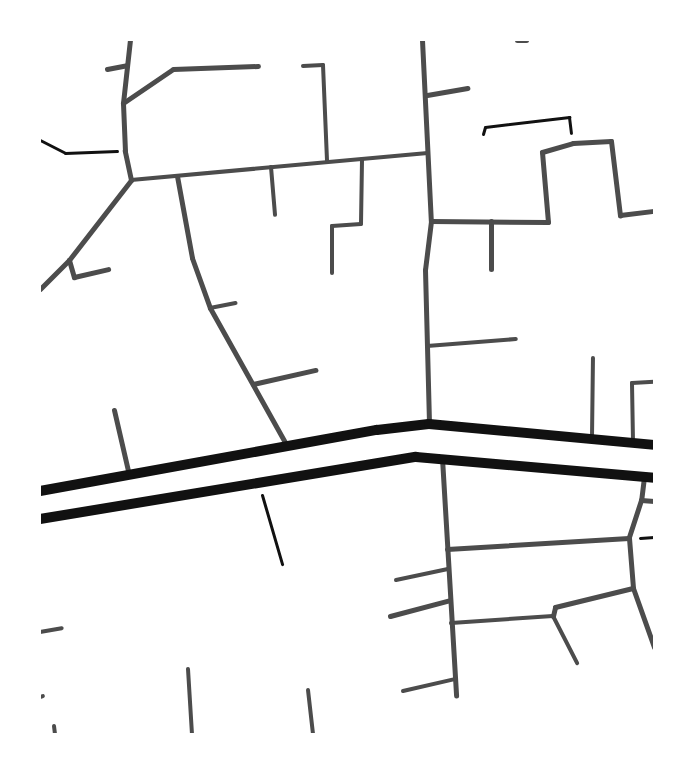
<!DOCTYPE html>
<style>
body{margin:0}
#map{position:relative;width:694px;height:774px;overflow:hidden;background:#fff;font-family:Inter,sans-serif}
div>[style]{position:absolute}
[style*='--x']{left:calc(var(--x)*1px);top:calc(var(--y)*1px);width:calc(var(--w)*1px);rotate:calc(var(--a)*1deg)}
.path>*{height:3px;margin:-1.5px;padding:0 1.5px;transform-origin:1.5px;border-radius:1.5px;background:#111}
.service>*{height:4px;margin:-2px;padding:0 2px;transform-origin:2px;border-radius:2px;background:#4c4c4c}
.minor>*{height:5px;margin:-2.5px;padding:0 2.5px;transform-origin:2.5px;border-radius:2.5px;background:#4c4c4c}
.secondary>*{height:10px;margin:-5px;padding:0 5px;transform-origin:5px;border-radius:5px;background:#111}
span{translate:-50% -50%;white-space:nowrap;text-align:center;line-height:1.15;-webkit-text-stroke:4px #fff;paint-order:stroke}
.frame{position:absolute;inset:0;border:41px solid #fff;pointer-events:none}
</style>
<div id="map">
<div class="path">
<i style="--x:483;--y:134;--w:7;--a:-74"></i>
<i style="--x:485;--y:127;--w:85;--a:-6.8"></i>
<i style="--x:569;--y:117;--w:16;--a:83"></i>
<i style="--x:40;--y:140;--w:28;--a:27"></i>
<i style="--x:65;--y:153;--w:52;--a:-2.2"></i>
<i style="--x:262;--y:495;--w:72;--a:73.8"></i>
<i style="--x:640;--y:538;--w:14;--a:-4"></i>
</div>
<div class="service">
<i style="--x:303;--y:66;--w:20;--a:-3"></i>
<i style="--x:323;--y:65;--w:97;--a:87.6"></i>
<i style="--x:271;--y:167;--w:48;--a:85.2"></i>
<i style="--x:131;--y:180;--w:298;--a:-5.2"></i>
<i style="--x:332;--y:273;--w:47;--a:-90"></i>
<i style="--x:332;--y:226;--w:29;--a:-4"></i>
<i style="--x:361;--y:224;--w:65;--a:-89.1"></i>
<i style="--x:210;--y:308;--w:26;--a:-11"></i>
<i style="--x:427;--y:346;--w:89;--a:-4.5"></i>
<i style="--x:592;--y:437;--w:79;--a:-89.3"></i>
<i style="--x:633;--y:441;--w:58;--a:-91"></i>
<i style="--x:632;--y:383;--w:22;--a:-3"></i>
<i style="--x:396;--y:580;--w:53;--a:-11.9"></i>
<i style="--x:451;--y:623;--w:102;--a:-3.9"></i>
<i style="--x:553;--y:616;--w:53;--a:62.9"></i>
<i style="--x:40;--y:632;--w:22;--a:-10"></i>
<i style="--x:188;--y:669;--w:65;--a:86.5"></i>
<i style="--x:308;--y:690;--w:44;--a:83.5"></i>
<i style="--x:403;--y:691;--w:53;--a:-13"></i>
<i style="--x:40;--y:697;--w:3;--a:-18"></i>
<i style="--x:54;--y:726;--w:8;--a:83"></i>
</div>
<div class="minor">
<i style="--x:422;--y:40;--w:181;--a:87.2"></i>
<i style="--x:431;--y:221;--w:49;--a:97"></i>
<i style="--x:425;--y:270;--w:154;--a:88.5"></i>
<i style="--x:517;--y:40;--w:9;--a:0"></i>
<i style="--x:107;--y:69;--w:20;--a:-11"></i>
<i style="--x:427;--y:95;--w:41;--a:-9.9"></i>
<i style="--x:123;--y:103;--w:60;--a:-34.2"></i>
<i style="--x:173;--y:69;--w:85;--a:-2"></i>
<i style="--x:177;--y:176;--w:83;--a:79.6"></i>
<i style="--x:192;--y:258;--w:53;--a:70.2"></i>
<i style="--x:210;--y:308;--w:158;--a:60.8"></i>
<i style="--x:431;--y:221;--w:117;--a:0.5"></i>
<i style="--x:548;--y:222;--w:70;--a:-94.9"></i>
<i style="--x:542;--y:152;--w:32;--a:-16"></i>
<i style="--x:573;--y:143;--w:38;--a:-3"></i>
<i style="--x:611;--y:141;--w:75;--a:83.1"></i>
<i style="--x:620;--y:215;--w:34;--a:-7"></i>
<i style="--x:69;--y:260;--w:18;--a:74"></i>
<i style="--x:74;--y:277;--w:35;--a:-13"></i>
<i style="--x:491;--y:269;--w:48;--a:-90"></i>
<i style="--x:40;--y:289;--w:41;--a:-45"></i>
<i style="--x:69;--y:260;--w:101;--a:-52.2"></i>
<i style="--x:131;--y:180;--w:30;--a:-102"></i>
<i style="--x:125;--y:151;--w:48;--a:-92.4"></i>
<i style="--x:123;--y:103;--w:63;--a:-83.7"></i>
<i style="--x:253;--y:384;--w:64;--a:-12.7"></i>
<i style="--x:114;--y:410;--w:67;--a:77"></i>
<i style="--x:442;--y:458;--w:238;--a:86.6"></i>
<i style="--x:644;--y:477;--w:23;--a:97"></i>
<i style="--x:641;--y:500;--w:40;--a:108"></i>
<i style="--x:629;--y:538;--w:50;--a:85.4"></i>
<i style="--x:633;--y:588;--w:63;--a:70.4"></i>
<i style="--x:641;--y:500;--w:13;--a:4"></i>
<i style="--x:447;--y:549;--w:182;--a:-3.5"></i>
<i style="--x:390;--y:616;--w:62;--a:-14.9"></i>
<i style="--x:553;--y:616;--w:9;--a:-77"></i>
<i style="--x:555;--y:607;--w:80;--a:-13.7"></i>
</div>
<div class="secondary">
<i style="--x:40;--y:491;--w:342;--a:-10.3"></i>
<i style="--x:377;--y:430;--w:52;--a:-6.6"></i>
<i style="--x:429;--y:424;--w:226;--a:5.3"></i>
<i style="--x:40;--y:519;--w:381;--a:-9.4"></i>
<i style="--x:416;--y:457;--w:239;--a:5"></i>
</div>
<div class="frame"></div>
</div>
